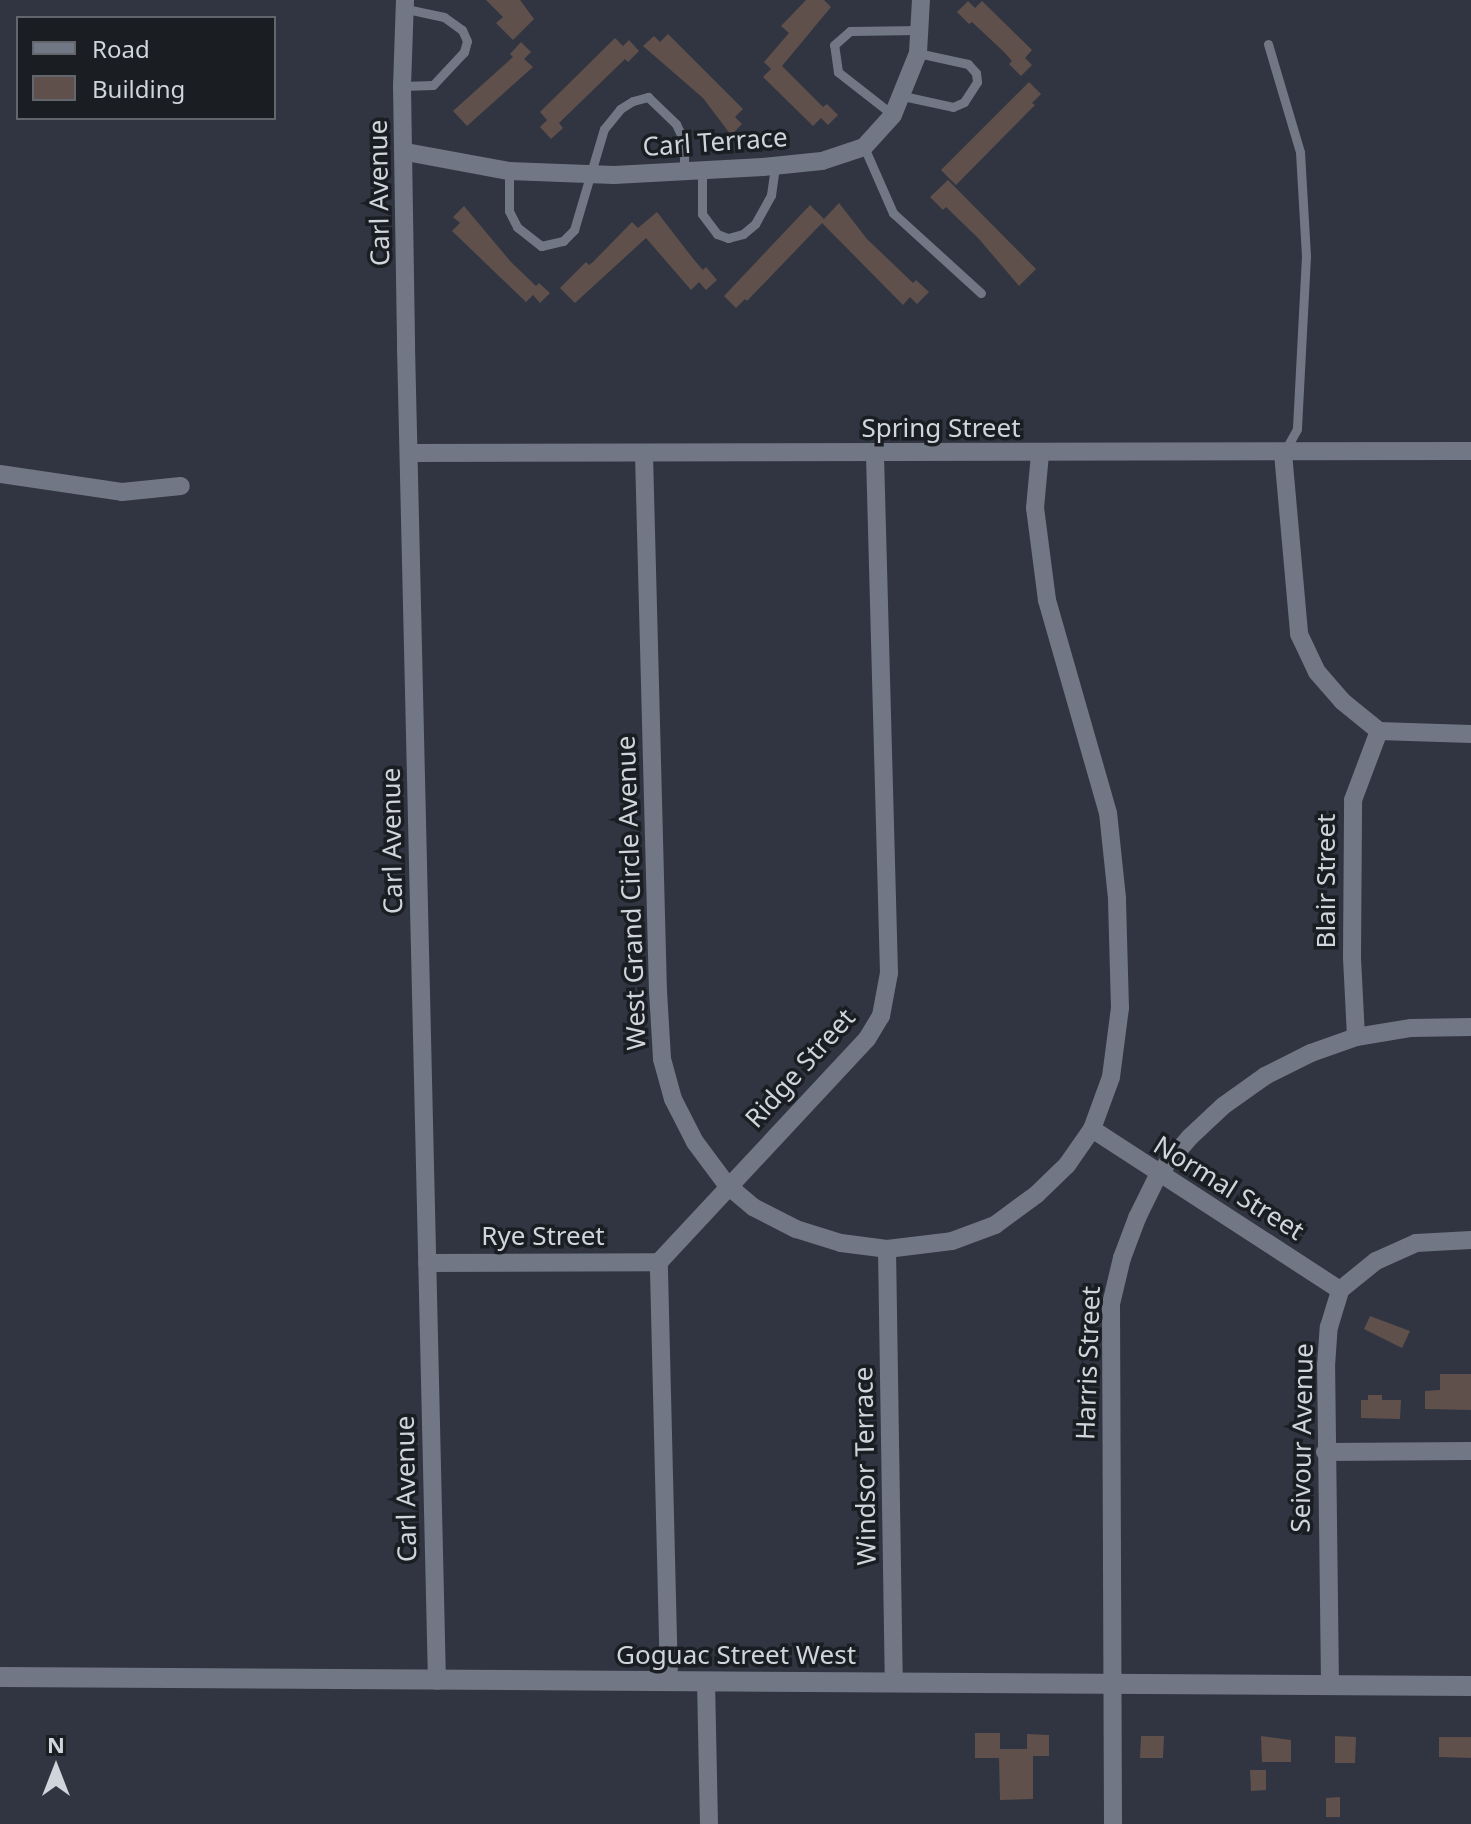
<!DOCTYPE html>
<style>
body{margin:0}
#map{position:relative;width:1471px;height:1824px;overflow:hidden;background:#303541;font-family:"Noto Sans",sans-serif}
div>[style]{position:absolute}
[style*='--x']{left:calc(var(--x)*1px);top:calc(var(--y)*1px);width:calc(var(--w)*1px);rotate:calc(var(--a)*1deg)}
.building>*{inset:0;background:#5f504b}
.lane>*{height:9px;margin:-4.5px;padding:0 4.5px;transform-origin:4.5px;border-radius:4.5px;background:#717784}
.street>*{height:18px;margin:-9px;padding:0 9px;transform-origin:9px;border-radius:9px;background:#717784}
.secondary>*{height:20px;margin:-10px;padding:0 10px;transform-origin:10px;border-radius:10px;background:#717784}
span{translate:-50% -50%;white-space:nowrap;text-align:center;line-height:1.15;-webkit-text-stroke:7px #1a1d22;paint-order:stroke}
.street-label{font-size:26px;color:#d0d4db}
.legend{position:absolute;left:16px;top:16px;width:260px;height:104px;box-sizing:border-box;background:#1a1d22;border:2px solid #63666c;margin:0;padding:10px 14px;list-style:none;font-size:24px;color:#d0d4db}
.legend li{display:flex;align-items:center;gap:16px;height:40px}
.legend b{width:40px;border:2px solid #63666c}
.north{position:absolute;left:16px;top:1728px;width:80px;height:80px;-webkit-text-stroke:6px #1a1d22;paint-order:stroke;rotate:0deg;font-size:22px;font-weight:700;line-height:32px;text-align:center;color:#d0d4db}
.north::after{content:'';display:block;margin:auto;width:28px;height:36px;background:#d0d4db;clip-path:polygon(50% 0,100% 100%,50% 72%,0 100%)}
</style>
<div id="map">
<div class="building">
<i style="clip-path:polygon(486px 0,520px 0,534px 19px,513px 40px,496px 23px,503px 17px)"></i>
<i style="clip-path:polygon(806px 0,824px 0,831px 7px,782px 66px,823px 107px,827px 104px,838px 115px,828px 125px,821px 118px,813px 126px,763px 77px,771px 69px,764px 62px,789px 33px,781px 26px)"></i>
<i style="clip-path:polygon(968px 1px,975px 8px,982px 1px,1032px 50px,1025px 58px,1032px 65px,1021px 76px,1009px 64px,1012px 61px,1004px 52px,972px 22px,969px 24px,957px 12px)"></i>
<i style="clip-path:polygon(668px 34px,743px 109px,735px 117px,742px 124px,731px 135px,703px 98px,643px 46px,654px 36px,660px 42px)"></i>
<i style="clip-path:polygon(615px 38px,623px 46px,629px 40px,639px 51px,628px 62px,625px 59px,559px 123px,563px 128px,551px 139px,540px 127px,547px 120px,540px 112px)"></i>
<i style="clip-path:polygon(521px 42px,531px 52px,524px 59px,533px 67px,467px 126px,453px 111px,513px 57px,510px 54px)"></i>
<i style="clip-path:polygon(1029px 82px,1041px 94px,1032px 103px,1035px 105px,956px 185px,941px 170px)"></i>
<i style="clip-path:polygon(948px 180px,1036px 269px,1019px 286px,979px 239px,946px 207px,943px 210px,930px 197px)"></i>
<i style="clip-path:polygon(839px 203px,867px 239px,913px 283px,916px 280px,929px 292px,917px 304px,910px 297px,903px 305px,822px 223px,747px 301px,745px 299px,736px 308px,724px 296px,810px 205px,824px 219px)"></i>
<i style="clip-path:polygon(464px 206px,511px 262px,536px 286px,539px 283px,550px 293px,540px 303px,533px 295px,526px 302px,452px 231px,460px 223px,453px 217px)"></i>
<i style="clip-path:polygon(657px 212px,695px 261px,703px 270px,706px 267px,717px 280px,706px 290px,699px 282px,691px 290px,646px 238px,575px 303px,560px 288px,586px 262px,589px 265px,593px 262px,632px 222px,638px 228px)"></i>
<i style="clip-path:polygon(1370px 1316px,1410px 1331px,1402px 1348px,1364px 1329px)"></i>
<i style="clip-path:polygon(1440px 1374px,1471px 1374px,1471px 1410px,1425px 1409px,1425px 1391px,1440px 1390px)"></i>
<i style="clip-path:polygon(1368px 1395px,1382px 1395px,1382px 1400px,1401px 1400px,1400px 1419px,1361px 1418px,1361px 1400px,1368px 1400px)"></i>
<i style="clip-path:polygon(975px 1733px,1000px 1733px,1000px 1749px,1027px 1749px,1027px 1734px,1049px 1735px,1049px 1756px,1033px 1756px,1033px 1799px,1000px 1800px,999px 1758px,975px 1758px)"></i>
<i style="clip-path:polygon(1141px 1736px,1164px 1736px,1163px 1758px,1140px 1758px)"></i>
<i style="clip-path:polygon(1261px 1736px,1291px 1740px,1291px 1762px,1262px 1762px)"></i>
<i style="clip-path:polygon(1335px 1736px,1356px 1737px,1355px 1763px,1335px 1763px)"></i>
<i style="clip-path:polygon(1439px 1737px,1471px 1737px,1471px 1758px,1439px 1757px)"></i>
<i style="clip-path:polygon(1250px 1770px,1266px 1770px,1266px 1790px,1251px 1791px)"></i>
<i style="clip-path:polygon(1340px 1797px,1340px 1817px,1326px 1817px,1326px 1798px)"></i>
</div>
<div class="lane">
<i style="--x:1268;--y:44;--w:113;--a:73.5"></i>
<i style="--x:1300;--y:152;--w:104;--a:86.7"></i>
<i style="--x:1306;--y:256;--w:173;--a:93"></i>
<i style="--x:1297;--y:429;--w:26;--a:119"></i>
<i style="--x:402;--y:86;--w:31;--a:-2"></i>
<i style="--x:433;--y:85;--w:45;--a:-46.8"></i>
<i style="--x:464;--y:52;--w:11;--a:-75"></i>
<i style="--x:467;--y:41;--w:12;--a:-114"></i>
<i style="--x:462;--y:30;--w:22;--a:-144"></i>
<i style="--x:444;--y:17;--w:40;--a:-168"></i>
<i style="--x:903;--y:96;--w:51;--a:12.4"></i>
<i style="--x:953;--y:107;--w:12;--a:-24"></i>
<i style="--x:964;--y:102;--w:24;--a:-57"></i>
<i style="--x:977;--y:82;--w:9;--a:-96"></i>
<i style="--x:976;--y:73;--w:12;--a:-132"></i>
<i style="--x:968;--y:64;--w:51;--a:-167.6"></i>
<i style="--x:893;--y:115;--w:70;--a:-142"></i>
<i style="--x:838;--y:72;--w:27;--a:-98"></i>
<i style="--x:834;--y:45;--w:21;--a:-41"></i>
<i style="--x:850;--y:31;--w:69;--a:-0.8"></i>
<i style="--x:864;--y:147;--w:72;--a:66.3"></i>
<i style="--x:893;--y:213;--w:119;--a:42.3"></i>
<i style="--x:702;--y:170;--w:44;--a:90"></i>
<i style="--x:702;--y:214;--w:25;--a:53"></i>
<i style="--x:717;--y:234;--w:12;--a:20"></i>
<i style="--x:728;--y:238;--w:16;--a:-15"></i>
<i style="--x:743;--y:234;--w:16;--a:-40"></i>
<i style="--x:755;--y:224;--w:33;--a:-61"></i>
<i style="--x:771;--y:195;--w:29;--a:-82"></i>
<i style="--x:509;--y:171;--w:40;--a:90"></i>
<i style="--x:509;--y:211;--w:18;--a:63"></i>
<i style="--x:517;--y:227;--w:31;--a:38"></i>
<i style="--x:541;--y:246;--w:23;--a:-13"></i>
<i style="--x:563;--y:241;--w:16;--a:-45"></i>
<i style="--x:574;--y:230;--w:105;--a:-73.5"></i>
<i style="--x:604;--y:129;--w:26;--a:-51"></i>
<i style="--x:620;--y:109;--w:15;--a:-32"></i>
<i style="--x:633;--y:101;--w:16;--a:-15"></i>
<i style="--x:648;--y:97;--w:39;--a:44"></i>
<i style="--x:676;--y:124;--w:19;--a:65"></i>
<i style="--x:684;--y:141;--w:30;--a:90"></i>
</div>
<div class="street">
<i style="--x:405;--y:0;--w:86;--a:92"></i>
<i style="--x:402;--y:86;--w:261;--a:89.1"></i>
<i style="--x:406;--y:347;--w:1334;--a:88.67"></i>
<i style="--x:406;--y:152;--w:105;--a:10.5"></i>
<i style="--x:509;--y:171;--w:105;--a:2.2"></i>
<i style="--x:614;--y:175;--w:149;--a:-3.1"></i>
<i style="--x:763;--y:167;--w:59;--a:-5.8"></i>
<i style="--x:822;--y:161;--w:44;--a:-18.4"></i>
<i style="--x:864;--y:147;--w:43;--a:-47.8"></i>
<i style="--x:893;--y:115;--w:67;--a:-68"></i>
<i style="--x:918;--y:53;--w:53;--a:-86.8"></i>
<i style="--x:410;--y:453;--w:1061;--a:-0.11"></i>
<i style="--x:1283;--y:453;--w:182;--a:84.9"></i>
<i style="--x:1299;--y:634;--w:42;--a:64.7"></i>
<i style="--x:1317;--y:672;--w:38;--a:49"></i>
<i style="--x:1342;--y:701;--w:48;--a:39"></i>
<i style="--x:1379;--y:731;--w:92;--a:1.9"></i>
<i style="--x:644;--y:454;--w:537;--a:88.51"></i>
<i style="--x:658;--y:991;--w:68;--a:86.6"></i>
<i style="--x:662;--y:1059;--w:41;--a:74.6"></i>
<i style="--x:673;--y:1099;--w:48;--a:62.9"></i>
<i style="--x:695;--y:1142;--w:54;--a:53.3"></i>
<i style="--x:727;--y:1185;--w:34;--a:40"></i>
<i style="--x:753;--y:1207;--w:48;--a:27.1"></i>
<i style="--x:796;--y:1229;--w:47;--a:17.3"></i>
<i style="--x:841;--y:1243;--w:46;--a:7.4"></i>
<i style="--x:887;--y:1249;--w:65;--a:-7"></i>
<i style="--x:952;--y:1241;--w:46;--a:-20.4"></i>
<i style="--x:995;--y:1225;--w:52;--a:-36.4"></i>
<i style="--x:1037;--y:1194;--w:42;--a:-44"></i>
<i style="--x:1067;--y:1165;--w:44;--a:-55.2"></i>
<i style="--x:1092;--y:1129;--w:55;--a:-69.9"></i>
<i style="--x:1111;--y:1077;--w:70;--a:-82.6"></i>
<i style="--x:1120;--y:1008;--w:110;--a:-91.6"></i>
<i style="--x:1117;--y:898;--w:85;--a:-96"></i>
<i style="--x:1108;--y:813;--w:222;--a:-106"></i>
<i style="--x:1047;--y:600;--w:93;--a:-97.4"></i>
<i style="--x:1035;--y:508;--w:54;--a:-84.7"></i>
<i style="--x:0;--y:474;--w:123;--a:8.4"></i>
<i style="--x:122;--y:492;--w:59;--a:-5.8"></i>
<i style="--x:1356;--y:1037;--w:80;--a:-92.9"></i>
<i style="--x:1352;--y:957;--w:157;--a:-89.6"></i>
<i style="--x:1353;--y:800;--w:74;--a:-69.4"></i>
<i style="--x:1092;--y:1129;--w:296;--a:33"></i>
<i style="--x:887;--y:1249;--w:433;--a:89.1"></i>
<i style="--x:427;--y:1263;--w:232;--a:-0.2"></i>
<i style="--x:1325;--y:1452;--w:146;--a:-0.4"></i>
<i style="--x:669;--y:1680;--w:418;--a:-91.4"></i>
<i style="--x:659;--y:1262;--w:305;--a:-47"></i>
<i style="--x:867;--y:1039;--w:27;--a:-59"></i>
<i style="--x:881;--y:1016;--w:44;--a:-79.5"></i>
<i style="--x:889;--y:973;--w:519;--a:-91.55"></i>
<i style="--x:706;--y:1681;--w:143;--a:88.8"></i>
<i style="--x:1330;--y:1685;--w:319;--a:-90.7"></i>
<i style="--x:1326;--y:1366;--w:39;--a:-86"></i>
<i style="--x:1329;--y:1327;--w:39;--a:-73"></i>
<i style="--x:1340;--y:1290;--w:46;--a:-38.9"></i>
<i style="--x:1376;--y:1261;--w:44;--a:-24.2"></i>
<i style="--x:1416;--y:1243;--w:55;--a:-3.1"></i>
<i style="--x:1113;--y:1824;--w:520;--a:-90.22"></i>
<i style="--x:1111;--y:1304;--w:47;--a:-76.6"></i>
<i style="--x:1122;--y:1258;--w:43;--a:-69.4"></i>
<i style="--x:1137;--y:1218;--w:50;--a:-63.9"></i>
<i style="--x:1159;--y:1173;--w:48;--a:-49.3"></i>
<i style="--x:1190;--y:1137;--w:45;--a:-43.2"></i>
<i style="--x:1223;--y:1106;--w:52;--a:-35.5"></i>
<i style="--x:1265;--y:1076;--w:51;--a:-26.6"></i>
<i style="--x:1311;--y:1053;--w:48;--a:-19.6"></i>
<i style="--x:1356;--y:1037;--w:56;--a:-9.3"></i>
<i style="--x:1411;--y:1028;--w:60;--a:-1"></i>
</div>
<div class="secondary">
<i style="--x:0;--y:1677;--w:1471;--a:0.35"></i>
</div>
<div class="street-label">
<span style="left:715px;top:142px;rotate:-4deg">Carl Terrace</span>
<span style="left:379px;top:193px;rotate:-91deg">Carl Avenue</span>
<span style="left:941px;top:428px">Spring Street</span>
<span style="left:392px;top:841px;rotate:-91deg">Carl Avenue</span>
<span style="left:1326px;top:881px;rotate:-90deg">Blair Street</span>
<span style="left:631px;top:893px;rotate:-92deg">West Grand Circle Avenue</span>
<span style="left:800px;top:1068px;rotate:-48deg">Ridge Street</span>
<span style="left:1229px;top:1188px;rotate:32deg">Normal Street</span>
<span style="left:543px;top:1236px">Rye Street</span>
<span style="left:1088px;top:1363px;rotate:-88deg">Harris Street</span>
<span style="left:1302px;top:1438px;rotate:-89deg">Seivour Avenue</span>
<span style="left:865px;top:1466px;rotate:-91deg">Windsor Terrace</span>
<span style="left:406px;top:1489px;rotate:-91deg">Carl Avenue</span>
<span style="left:736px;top:1655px">Goguac Street West</span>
</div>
<ul class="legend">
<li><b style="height:10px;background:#717784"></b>Road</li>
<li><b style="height:22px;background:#5f504b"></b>Building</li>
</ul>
<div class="north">N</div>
</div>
